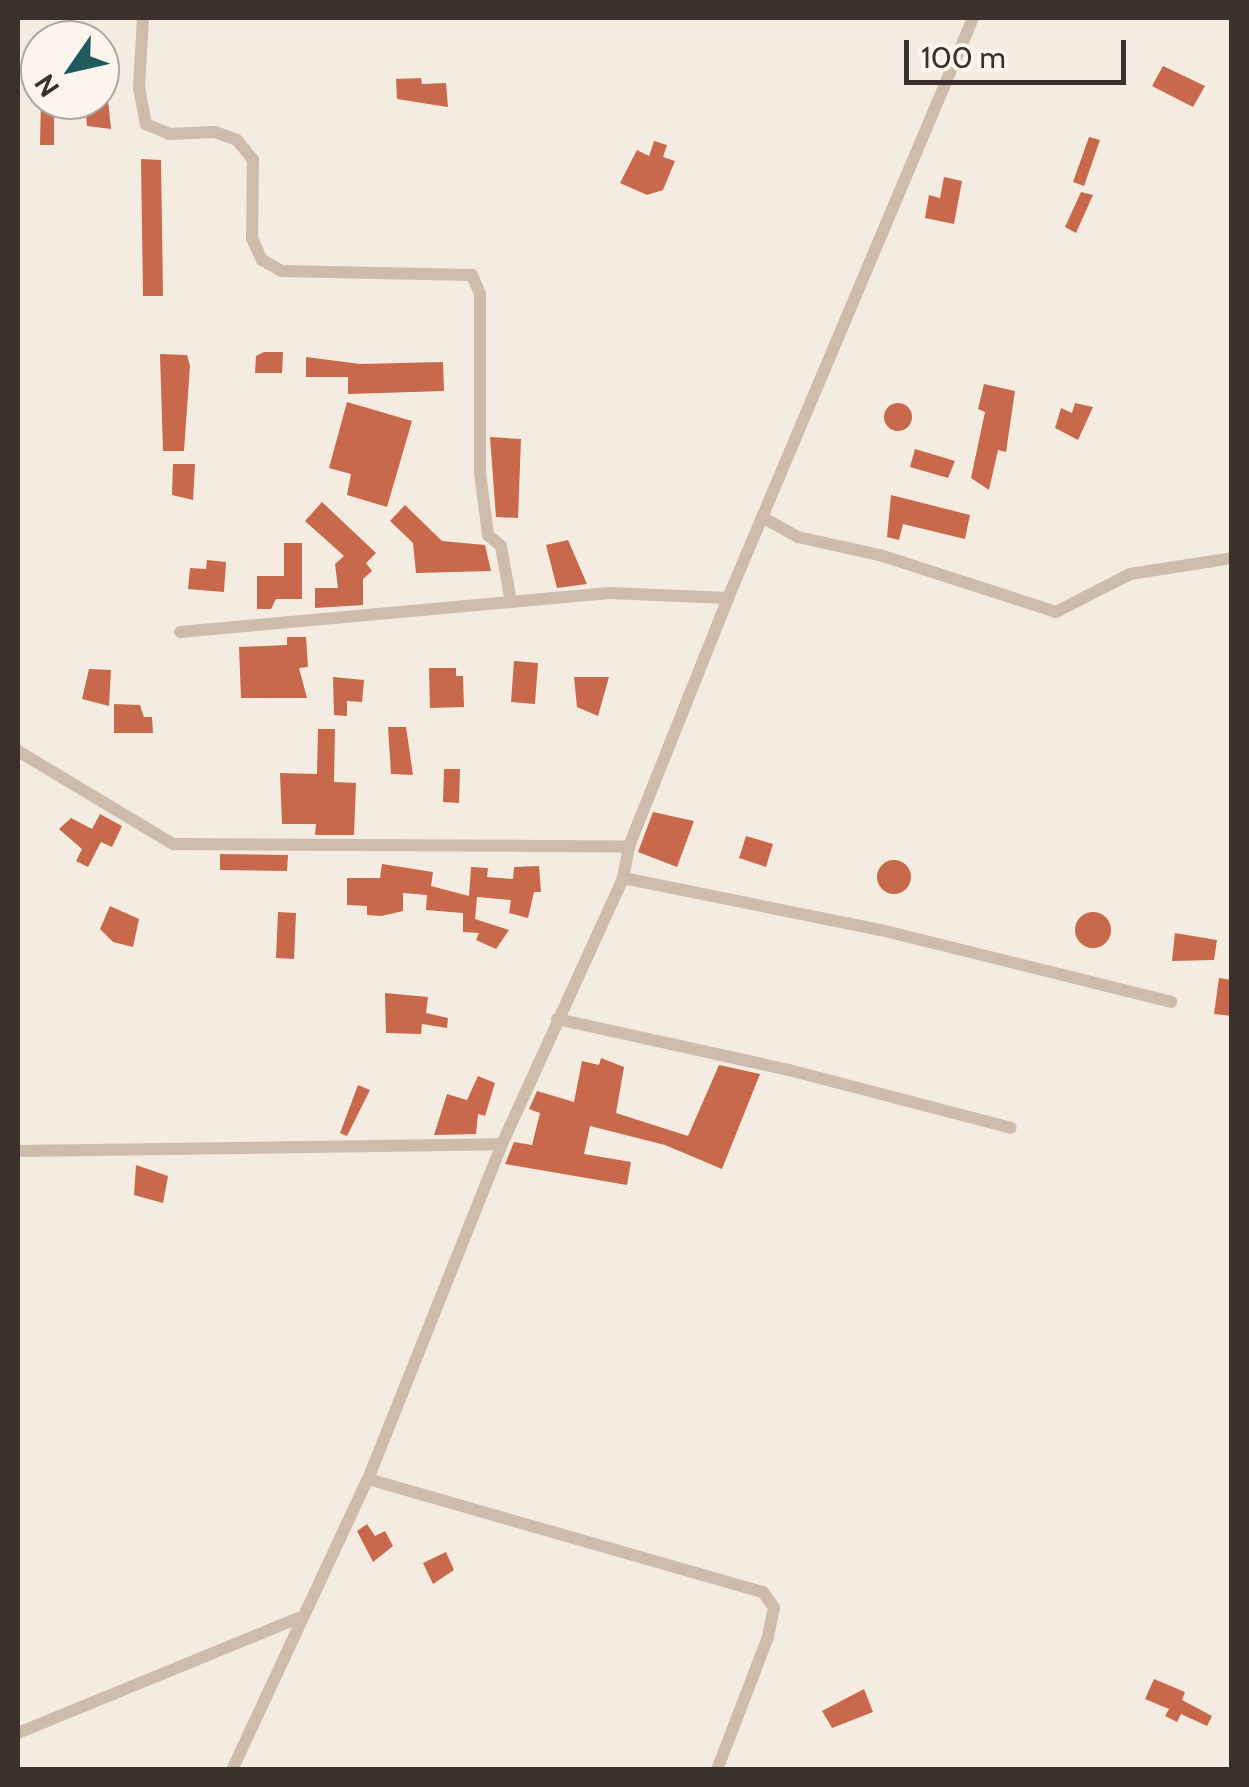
<!DOCTYPE html>
<style>
body{margin:0}
#map{position:relative;width:1249px;height:1787px;overflow:hidden;background:#f4ebe1;font-family:Cabin,sans-serif}
div>[style]{position:absolute}
[style*='--x']{left:calc(var(--x)*1px);top:calc(var(--y)*1px);width:calc(var(--w)*1px);rotate:calc(var(--a)*1deg)}
.building>*{inset:0;background:#c8694b}
.round{border-radius:50%}
.minor>*{height:12px;margin:-6px;padding:0 6px;transform-origin:6px;border-radius:6px;background:#cdbbac}
span{translate:-50% -50%;white-space:nowrap;text-align:center;line-height:1.15;-webkit-text-stroke:8px #fbf5ee;paint-order:stroke}
.frame{position:absolute;inset:0;border:20px solid #3b302b;pointer-events:none}
.north{position:absolute;left:20px;top:20px;width:100px;height:100px;box-sizing:border-box;background:#fbf5ee;border:2px solid #aea6a0;border-radius:50%;rotate:236deg;font-size:28px;font-weight:700;line-height:40px;text-align:center;color:#3b302b}
.north::after{content:'';display:block;margin:auto;width:35px;height:45px;background:#1f5a5e;clip-path:polygon(50% 0,100% 100%,50% 72%,0 100%)}
.scale{position:absolute;left:904px;top:40px;width:222px;height:45px;box-sizing:border-box;border:5px solid #3b302b;border-top:0;padding-left:12px;font-size:30px;line-height:35px;white-space:nowrap;color:#3b302b;-webkit-text-stroke:8px #fbf5ee;paint-order:stroke}
</style>
<div id="map">
<div class="building">
<i style="clip-path:polygon(1163px 66px,1205px 86px,1193px 107px,1152px 86px)"></i>
<i style="clip-path:polygon(421px 78px,422px 84px,446px 83px,448px 107px,397px 99px,396px 79px)"></i>
<i style="clip-path:polygon(41px 100px,54px 100px,54px 145px,40px 145px)"></i>
<i style="clip-path:polygon(85px 100px,108px 100px,111px 129px,87px 126px)"></i>
<i style="clip-path:polygon(1089px 137px,1100px 140px,1084px 186px,1073px 182px)"></i>
<i style="clip-path:polygon(654px 141px,667px 145px,663px 157px,675px 161px,663px 190px,647px 195px,620px 183px,637px 150px,649px 156px)"></i>
<i style="clip-path:polygon(141px 159px,161px 160px,163px 296px,143px 296px)"></i>
<i style="clip-path:polygon(944px 177px,962px 181px,954px 224px,925px 218px,929px 195px,940px 198px)"></i>
<i style="clip-path:polygon(1081px 192px,1093px 195px,1076px 233px,1065px 227px)"></i>
<i style="clip-path:polygon(264px 352px,283px 352px,282px 373px,255px 373px,256px 356px)"></i>
<i style="clip-path:polygon(160px 354px,187px 355px,190px 366px,184px 451px,163px 451px)"></i>
<i style="clip-path:polygon(306px 357px,360px 364px,443px 362px,444px 391px,348px 394px,348px 377px,306px 377px)"></i>
<i style="clip-path:polygon(984px 384px,1015px 391px,1006px 452px,998px 450px,989px 490px,971px 478px,985px 412px,978px 409px)"></i>
<i style="clip-path:polygon(347px 402px,412px 421px,387px 507px,347px 495px,351px 474px,329px 468px)"></i>
<i style="clip-path:polygon(1075px 403px,1093px 407px,1078px 440px,1055px 428px,1061px 408px,1072px 413px)"></i>
<i class="round" style="left:884px;top:403px;width:28px;height:28px"></i>
<i style="clip-path:polygon(490px 437px,521px 439px,518px 518px,496px 517px)"></i>
<i style="clip-path:polygon(915px 449px,955px 461px,948px 478px,910px 467px)"></i>
<i style="clip-path:polygon(173px 464px,195px 464px,193px 500px,172px 495px)"></i>
<i style="clip-path:polygon(891px 495px,970px 515px,965px 539px,903px 524px,899px 540px,887px 537px)"></i>
<i style="clip-path:polygon(322px 502px,376px 553px,366px 563px,372px 571px,363px 579px,363px 605px,315px 608px,315px 588px,338px 588px,335px 564px,344px 556px,305px 521px)"></i>
<i style="clip-path:polygon(405px 505px,442px 541px,485px 545px,491px 571px,416px 573px,413px 543px,390px 521px)"></i>
<i style="clip-path:polygon(568px 540px,587px 584px,557px 588px,546px 545px)"></i>
<i style="clip-path:polygon(284px 543px,302px 543px,302px 599px,276px 599px,271px 609px,257px 609px,257px 576px,284px 576px)"></i>
<i style="clip-path:polygon(207px 560px,226px 562px,224px 592px,188px 589px,190px 568px,206px 569px)"></i>
<i style="clip-path:polygon(287px 637px,306px 637px,308px 667px,299px 668px,307px 698px,241px 698px,239px 647px,287px 645px)"></i>
<i style="clip-path:polygon(514px 661px,538px 663px,535px 704px,511px 702px)"></i>
<i style="clip-path:polygon(429px 668px,456px 668px,456px 676px,463px 676px,464px 707px,430px 708px)"></i>
<i style="clip-path:polygon(89px 669px,111px 670px,109px 706px,82px 699px)"></i>
<i style="clip-path:polygon(333px 677px,364px 680px,362px 702px,347px 701px,347px 716px,334px 715px)"></i>
<i style="clip-path:polygon(574px 677px,609px 677px,598px 716px,577px 707px)"></i>
<i style="clip-path:polygon(114px 704px,140px 705px,144px 717px,152px 717px,153px 733px,114px 733px)"></i>
<i style="clip-path:polygon(388px 727px,406px 727px,413px 775px,391px 774px)"></i>
<i style="clip-path:polygon(318px 729px,335px 729px,334px 782px,356px 783px,354px 835px,315px 835px,316px 824px,282px 824px,280px 773px,317px 774px)"></i>
<i style="clip-path:polygon(444px 769px,460px 769px,459px 803px,443px 802px)"></i>
<i style="clip-path:polygon(653px 812px,694px 821px,677px 867px,638px 852px)"></i>
<i style="clip-path:polygon(100px 814px,122px 826px,112px 847px,101px 842px,88px 867px,76px 861px,82px 849px,59px 829px,71px 818px,92px 829px)"></i>
<i style="clip-path:polygon(746px 836px,773px 844px,766px 867px,739px 858px)"></i>
<i style="clip-path:polygon(220px 854px,288px 855px,287px 871px,220px 870px)"></i>
<i class="round" style="left:877px;top:860px;width:34px;height:34px"></i>
<i style="clip-path:polygon(382px 864px,433px 872px,431px 886px,469px 896px,471px 867px,488px 868px,487px 877px,513px 879px,514px 867px,539px 866px,541px 892px,534px 892px,528px 918px,509px 913px,511px 900px,477px 897px,475px 919px,509px 930px,496px 949px,476px 940px,479px 933px,463px 932px,463px 913px,426px 910px,427px 895px,403px 893px,403px 911px,381px 916px,367px 915px,367px 906px,347px 905px,347px 878px,380px 878px)"></i>
<i style="clip-path:polygon(110px 906px,139px 919px,133px 947px,113px 942px,100px 929px)"></i>
<i style="clip-path:polygon(278px 912px,296px 913px,294px 959px,276px 958px)"></i>
<i class="round" style="left:1075px;top:912px;width:36px;height:36px"></i>
<i style="clip-path:polygon(1175px 933px,1217px 940px,1214px 960px,1172px 961px)"></i>
<i style="clip-path:polygon(1219px 978px,1232px 980px,1232px 1016px,1214px 1014px)"></i>
<i style="clip-path:polygon(385px 993px,428px 997px,426px 1013px,448px 1018px,447px 1028px,422px 1024px,421px 1034px,386px 1033px)"></i>
<i style="clip-path:polygon(601px 1058px,624px 1067px,616px 1113px,688px 1136px,719px 1065px,760px 1074px,722px 1169px,665px 1145px,590px 1126px,584px 1154px,631px 1162px,627px 1185px,505px 1164px,514px 1142px,532px 1145px,540px 1113px,529px 1109px,537px 1091px,574px 1102px,582px 1061px,599px 1065px)"></i>
<i style="clip-path:polygon(478px 1076px,495px 1083px,485px 1116px,478px 1114px,476px 1134px,434px 1135px,447px 1094px,467px 1100px)"></i>
<i style="clip-path:polygon(358px 1085px,370px 1090px,347px 1136px,340px 1133px)"></i>
<i style="clip-path:polygon(136px 1165px,168px 1176px,163px 1203px,134px 1195px)"></i>
<i style="clip-path:polygon(367px 1524px,375px 1536px,385px 1531px,393px 1546px,373px 1562px,357px 1531px)"></i>
<i style="clip-path:polygon(446px 1552px,454px 1570px,433px 1584px,423px 1563px)"></i>
<i style="clip-path:polygon(1154px 1679px,1185px 1692px,1182px 1700px,1212px 1716px,1207px 1726px,1181px 1714px,1177px 1722px,1165px 1716px,1169px 1709px,1145px 1699px)"></i>
<i style="clip-path:polygon(864px 1689px,873px 1712px,832px 1728px,822px 1711px)"></i>
</div>
<div class="minor">
<i style="--x:143;--y:18;--w:70;--a:93.3"></i>
<i style="--x:139;--y:88;--w:37;--a:79"></i>
<i style="--x:146;--y:124;--w:25;--a:23"></i>
<i style="--x:169;--y:134;--w:46;--a:-2.5"></i>
<i style="--x:215;--y:132;--w:23;--a:20"></i>
<i style="--x:237;--y:140;--w:26;--a:51"></i>
<i style="--x:253;--y:160;--w:78;--a:90.7"></i>
<i style="--x:252;--y:238;--w:24;--a:66"></i>
<i style="--x:262;--y:260;--w:23;--a:29"></i>
<i style="--x:282;--y:271;--w:190;--a:1.2"></i>
<i style="--x:472;--y:275;--w:21;--a:67"></i>
<i style="--x:480;--y:294;--w:179;--a:90"></i>
<i style="--x:480;--y:473;--w:63;--a:82.6"></i>
<i style="--x:488;--y:535;--w:17;--a:40"></i>
<i style="--x:501;--y:546;--w:57;--a:79.9"></i>
<i style="--x:762;--y:517;--w:41;--a:29.1"></i>
<i style="--x:798;--y:537;--w:87;--a:12.6"></i>
<i style="--x:883;--y:556;--w:182;--a:17.9"></i>
<i style="--x:1056;--y:612;--w:83;--a:-27.2"></i>
<i style="--x:1130;--y:574;--w:103;--a:-8.9"></i>
<i style="--x:180;--y:632;--w:431;--a:-5.2"></i>
<i style="--x:609;--y:593;--w:119;--a:2.4"></i>
<i style="--x:18;--y:751;--w:181;--a:31"></i>
<i style="--x:173;--y:844;--w:456;--a:0.3"></i>
<i style="--x:623;--y:878;--w:267;--a:11.4"></i>
<i style="--x:885;--y:931;--w:295;--a:13.9"></i>
<i style="--x:557;--y:1019;--w:238;--a:12.4"></i>
<i style="--x:789;--y:1070;--w:229;--a:14.6"></i>
<i style="--x:18;--y:1151;--w:484;--a:-0.8"></i>
<i style="--x:368;--y:1479;--w:411;--a:16"></i>
<i style="--x:763;--y:1592;--w:19;--a:55"></i>
<i style="--x:774;--y:1608;--w:30;--a:102"></i>
<i style="--x:768;--y:1637;--w:142;--a:111"></i>
<i style="--x:18;--y:1733;--w:303;--a:-22.3"></i>
<i style="--x:232;--y:1770;--w:321;--a:-65"></i>
<i style="--x:368;--y:1479;--w:361;--a:-68.2"></i>
<i style="--x:502;--y:1144;--w:292;--a:-65.5"></i>
<i style="--x:623;--y:878;--w:33;--a:-79"></i>
<i style="--x:629;--y:846;--w:267;--a:-68.2"></i>
<i style="--x:728;--y:598;--w:630;--a:-67.1"></i>
</div>
<div class="frame"></div>
<div class="north">N</div>
<div class="scale">100 m</div>
</div>
